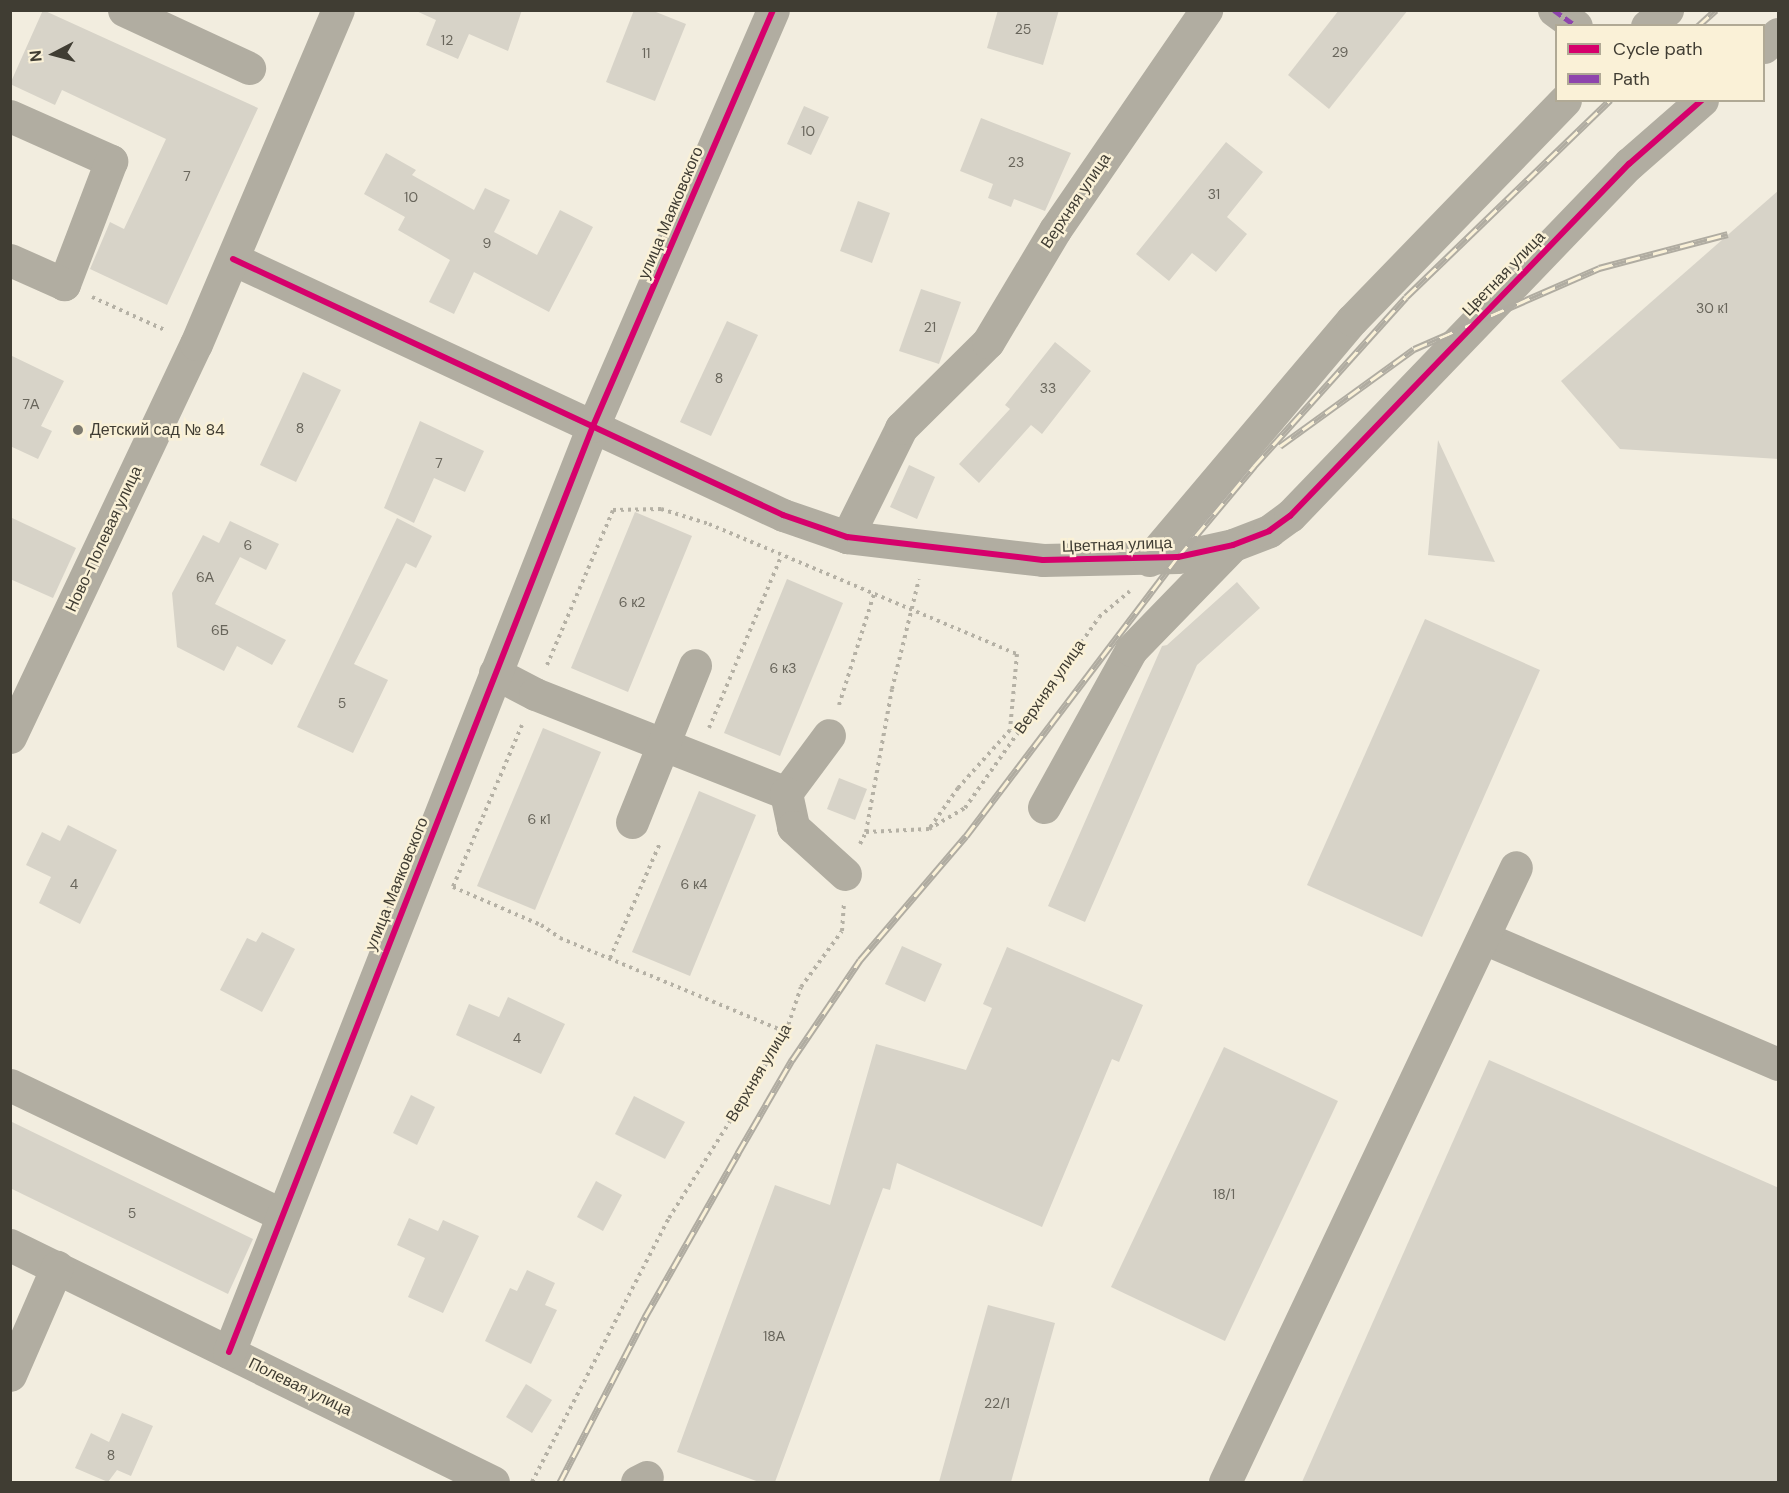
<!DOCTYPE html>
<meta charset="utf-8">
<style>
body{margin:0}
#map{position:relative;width:1789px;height:1493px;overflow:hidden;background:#f2eddf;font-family:"DM Sans",sans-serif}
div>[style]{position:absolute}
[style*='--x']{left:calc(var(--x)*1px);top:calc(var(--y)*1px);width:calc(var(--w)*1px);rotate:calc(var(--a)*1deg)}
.building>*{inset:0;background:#d7d3c8}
.path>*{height:4px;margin-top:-2px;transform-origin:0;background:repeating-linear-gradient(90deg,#b5b1a5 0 3px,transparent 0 7.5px)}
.minor>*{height:33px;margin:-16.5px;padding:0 16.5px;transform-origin:16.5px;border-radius:16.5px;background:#b1ada1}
.rail>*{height:7px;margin-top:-3.5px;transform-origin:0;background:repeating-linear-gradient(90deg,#faf1d7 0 14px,#b0aca1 0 28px);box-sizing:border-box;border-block:2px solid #b0aca1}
.quiet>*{height:4.5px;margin-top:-2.25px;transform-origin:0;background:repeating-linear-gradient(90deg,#8e44ad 0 9px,transparent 0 13.5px)}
.cycleway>*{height:6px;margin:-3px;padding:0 3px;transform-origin:3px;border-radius:3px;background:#d6006c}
.dots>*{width:16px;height:16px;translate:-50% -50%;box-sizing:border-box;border:3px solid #faf1d7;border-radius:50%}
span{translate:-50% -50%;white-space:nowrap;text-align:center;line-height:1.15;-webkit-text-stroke:5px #faf1d7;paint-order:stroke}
.number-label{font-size:14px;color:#68655b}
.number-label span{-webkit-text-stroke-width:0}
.street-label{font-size:16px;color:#403d33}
.poi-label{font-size:16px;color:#403d33}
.left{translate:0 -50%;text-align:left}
.frame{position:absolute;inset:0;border:12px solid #403d33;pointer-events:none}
.legend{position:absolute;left:1555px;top:24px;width:210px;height:78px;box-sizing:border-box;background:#faf1d7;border:2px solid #b0a995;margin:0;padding:8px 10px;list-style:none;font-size:18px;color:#403d33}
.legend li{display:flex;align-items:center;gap:12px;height:30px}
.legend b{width:30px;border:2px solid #b0a995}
.north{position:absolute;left:24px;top:24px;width:60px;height:60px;-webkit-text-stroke:4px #faf1d7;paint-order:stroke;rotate:264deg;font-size:16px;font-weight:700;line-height:24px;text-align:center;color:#403d33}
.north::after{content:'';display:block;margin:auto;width:21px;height:27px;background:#403d33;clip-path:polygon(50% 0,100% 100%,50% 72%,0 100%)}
</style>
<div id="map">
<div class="building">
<i style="clip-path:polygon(43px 10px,258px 108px,167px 305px,90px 269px,110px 222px,124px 229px,166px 139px,62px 90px,55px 105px,10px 84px)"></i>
<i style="clip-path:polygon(414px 10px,522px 10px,508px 51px,469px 34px,458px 59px,426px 45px,436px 20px)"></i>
<i style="clip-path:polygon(634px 10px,651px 10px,686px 24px,655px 101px,606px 82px)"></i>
<i style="clip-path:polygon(998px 10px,1059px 10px,1043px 65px,987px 48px)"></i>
<i style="clip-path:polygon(1339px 10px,1408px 10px,1329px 109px,1288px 75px)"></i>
<i style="clip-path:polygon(804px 106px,829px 117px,811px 155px,787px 144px)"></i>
<i style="clip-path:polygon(981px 118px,1071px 153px,1045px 211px,1014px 199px,1011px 207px,988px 198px,993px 184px,960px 171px)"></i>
<i style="clip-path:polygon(1226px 142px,1263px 172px,1227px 217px,1247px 234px,1216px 272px,1192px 253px,1169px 281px,1136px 254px)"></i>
<i style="clip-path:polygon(386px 153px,416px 170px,412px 175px,474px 210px,485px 188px,510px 200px,494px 232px,537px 255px,560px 210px,593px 227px,549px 312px,474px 272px,454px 314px,429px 302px,450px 260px,398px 230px,405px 217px,364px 194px)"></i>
<i style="clip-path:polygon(1779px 190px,1779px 459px,1620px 449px,1561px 381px)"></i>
<i style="clip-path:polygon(858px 201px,890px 213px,872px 263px,840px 251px)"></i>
<i style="clip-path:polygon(921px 289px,961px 302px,939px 364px,899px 351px)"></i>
<i style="clip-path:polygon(727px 321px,758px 335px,711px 436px,680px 422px)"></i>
<i style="clip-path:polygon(1055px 342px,1091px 371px,1042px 434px,1031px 425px,979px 483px,959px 464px,1010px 409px,1005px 405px)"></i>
<i style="clip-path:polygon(10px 355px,64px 381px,41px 426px,52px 431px,38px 459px,10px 446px)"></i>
<i style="clip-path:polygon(303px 372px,341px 390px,296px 482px,260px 465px)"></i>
<i style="clip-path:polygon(420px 421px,484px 451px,465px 492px,434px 478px,414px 523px,384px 508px)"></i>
<i style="clip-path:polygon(1438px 440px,1495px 562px,1428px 555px)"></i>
<i style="clip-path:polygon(909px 465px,935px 477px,917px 519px,890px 507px)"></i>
<i style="clip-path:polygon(635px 512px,692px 536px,628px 692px,571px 668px)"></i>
<i style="clip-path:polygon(10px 517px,76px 548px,53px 598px,10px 579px)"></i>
<i style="clip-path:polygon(397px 518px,432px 536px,416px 568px,406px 563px,354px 664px,388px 680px,353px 753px,297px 727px)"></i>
<i style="clip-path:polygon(230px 521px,279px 544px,266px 570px,240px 557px,215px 604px,286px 640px,272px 665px,237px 646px,224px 671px,177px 647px,172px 593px,203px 535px,219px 543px)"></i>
<i style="clip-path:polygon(787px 579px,843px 603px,780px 756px,724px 733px)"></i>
<i style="clip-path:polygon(1237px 582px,1260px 608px,1197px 665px,1085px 922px,1048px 906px,1162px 646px,1167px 645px)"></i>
<i style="clip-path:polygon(1425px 619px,1540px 670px,1422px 937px,1307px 885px)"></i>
<i style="clip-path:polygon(543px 728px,601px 752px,535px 910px,477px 886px)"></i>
<i style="clip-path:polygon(839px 778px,867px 789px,855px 820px,827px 809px)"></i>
<i style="clip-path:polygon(699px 791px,756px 815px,690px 976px,632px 952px)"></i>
<i style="clip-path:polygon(68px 825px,117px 850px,80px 924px,39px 903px,51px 877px,26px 865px,42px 832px,60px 841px)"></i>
<i style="clip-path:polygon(262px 932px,295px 949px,262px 1012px,220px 990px,247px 938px,256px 942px)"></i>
<i style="clip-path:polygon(902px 946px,942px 964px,925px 1002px,885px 984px)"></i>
<i style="clip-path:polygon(1007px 947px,1143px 1005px,1119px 1062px,1112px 1059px,1042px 1227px,897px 1163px,890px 1190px,883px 1188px,775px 1482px,759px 1482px,677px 1452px,775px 1185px,830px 1205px,876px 1044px,966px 1070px,992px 1008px,983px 1004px)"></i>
<i style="clip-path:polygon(508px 997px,565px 1024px,541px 1074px,456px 1035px,469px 1004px,499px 1017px)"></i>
<i style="clip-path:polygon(1224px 1047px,1338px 1101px,1225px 1341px,1111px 1287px)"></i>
<i style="clip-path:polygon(1489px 1060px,1779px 1188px,1779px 1482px,1302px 1482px)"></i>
<i style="clip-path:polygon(411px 1095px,435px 1107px,417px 1145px,393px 1133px)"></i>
<i style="clip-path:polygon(634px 1096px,685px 1122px,665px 1159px,615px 1134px)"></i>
<i style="clip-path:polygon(10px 1121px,253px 1239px,228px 1294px,10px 1188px)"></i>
<i style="clip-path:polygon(596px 1181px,622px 1195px,603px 1231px,577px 1217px)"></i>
<i style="clip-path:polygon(409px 1218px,438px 1231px,443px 1220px,479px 1236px,443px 1313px,408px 1297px,425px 1258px,397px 1245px)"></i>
<i style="clip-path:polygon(527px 1270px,555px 1283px,545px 1305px,557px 1310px,531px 1364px,485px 1341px,510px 1288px,517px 1291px)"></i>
<i style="clip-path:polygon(988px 1305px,1055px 1323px,1011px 1482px,939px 1482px)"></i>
<i style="clip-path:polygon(526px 1384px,552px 1400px,532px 1433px,506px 1417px)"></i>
<i style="clip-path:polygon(122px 1413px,153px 1426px,131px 1476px,117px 1470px,108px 1482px,75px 1468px,91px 1433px,109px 1442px)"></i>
</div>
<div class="path">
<i style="--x:92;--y:297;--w:82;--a:24.4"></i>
<i style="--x:547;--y:665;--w:168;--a:-66.9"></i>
<i style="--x:613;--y:510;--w:48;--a:-1.2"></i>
<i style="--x:661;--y:509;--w:50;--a:17.4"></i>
<i style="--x:709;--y:524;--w:334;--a:22.9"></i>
<i style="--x:1017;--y:654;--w:76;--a:95.3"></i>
<i style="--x:1010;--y:730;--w:78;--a:131.9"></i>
<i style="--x:958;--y:788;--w:50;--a:125.3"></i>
<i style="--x:839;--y:705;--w:116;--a:-72.5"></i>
<i style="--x:522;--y:725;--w:176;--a:113.1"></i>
<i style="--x:453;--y:887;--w:96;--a:23.4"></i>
<i style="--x:541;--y:925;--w:23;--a:34"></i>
<i style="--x:560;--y:938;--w:245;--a:22.6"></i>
<i style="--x:709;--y:728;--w:186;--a:-67.2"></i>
<i style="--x:866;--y:832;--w:145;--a:-79.7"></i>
<i style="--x:892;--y:689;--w:113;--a:-76.2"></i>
<i style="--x:860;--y:844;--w:13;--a:-63"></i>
<i style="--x:866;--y:832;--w:63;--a:-2.7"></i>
<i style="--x:929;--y:829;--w:42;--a:-30.3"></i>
<i style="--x:965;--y:808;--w:233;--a:-54.9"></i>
<i style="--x:1099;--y:617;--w:40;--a:-40"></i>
<i style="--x:610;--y:958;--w:125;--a:-66.5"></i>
<i style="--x:532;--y:1482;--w:297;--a:-62.6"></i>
<i style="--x:669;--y:1218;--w:220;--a:-57.8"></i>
<i style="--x:786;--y:1032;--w:47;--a:-71.6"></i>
<i style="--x:801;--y:987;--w:69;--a:-53.8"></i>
<i style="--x:842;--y:931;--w:26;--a:-86"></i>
</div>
<div class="minor">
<i style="--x:124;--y:10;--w:138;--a:24.9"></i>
<i style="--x:1554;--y:10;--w:27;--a:36"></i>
<i style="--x:1647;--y:26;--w:26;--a:-39"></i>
<i style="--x:1764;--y:47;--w:19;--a:-43"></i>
<i style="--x:10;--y:116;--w:111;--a:24"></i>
<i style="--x:111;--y:161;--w:132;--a:110.9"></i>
<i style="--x:64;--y:284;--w:59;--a:-156"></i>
<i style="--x:233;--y:259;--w:607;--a:24.96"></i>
<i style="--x:783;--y:515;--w:68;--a:19"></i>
<i style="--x:847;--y:537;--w:197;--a:6.7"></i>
<i style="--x:1043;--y:560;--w:135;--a:-1.3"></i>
<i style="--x:1178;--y:557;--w:56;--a:-12.3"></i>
<i style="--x:1233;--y:545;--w:39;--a:-21"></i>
<i style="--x:1269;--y:531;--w:26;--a:-36"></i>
<i style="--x:1290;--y:516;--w:489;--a:-46.1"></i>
<i style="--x:1629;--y:164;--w:97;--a:-41.2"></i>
<i style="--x:847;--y:537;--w:122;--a:-63.6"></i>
<i style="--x:901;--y:428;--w:122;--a:-44.7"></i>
<i style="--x:988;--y:342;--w:131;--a:-59.1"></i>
<i style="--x:1055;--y:230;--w:267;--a:-55.5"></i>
<i style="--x:1149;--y:560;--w:314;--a:-49.8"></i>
<i style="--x:1352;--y:320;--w:306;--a:-45.9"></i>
<i style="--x:495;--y:673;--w:45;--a:27.7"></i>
<i style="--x:535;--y:694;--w:270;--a:21.5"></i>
<i style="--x:786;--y:793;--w:72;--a:-53.4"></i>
<i style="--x:10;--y:737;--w:435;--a:-64.7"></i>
<i style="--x:196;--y:344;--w:363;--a:-67"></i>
<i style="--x:786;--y:793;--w:35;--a:78"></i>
<i style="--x:793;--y:827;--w:70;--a:42.1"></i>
<i style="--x:1044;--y:807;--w:179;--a:-61"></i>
<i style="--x:1131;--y:650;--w:146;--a:-45.8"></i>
<i style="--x:632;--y:822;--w:169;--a:-68.1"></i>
<i style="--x:1484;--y:938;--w:320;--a:23.2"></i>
<i style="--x:10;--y:1085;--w:301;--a:25.5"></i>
<i style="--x:10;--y:1245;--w:538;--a:26.14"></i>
<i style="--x:229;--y:1352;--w:995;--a:-68.54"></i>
<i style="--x:593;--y:426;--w:453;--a:-66.6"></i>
<i style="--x:10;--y:1375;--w:118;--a:-66.5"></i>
<i style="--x:637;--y:1482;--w:11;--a:-27"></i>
<i style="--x:1225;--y:1482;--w:680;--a:-64.68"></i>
</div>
<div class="rail">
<i style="--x:1698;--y:26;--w:24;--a:-42"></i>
<i style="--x:1280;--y:446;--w:165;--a:-35.9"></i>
<i style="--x:1414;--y:349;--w:202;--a:-23.6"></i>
<i style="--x:1599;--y:268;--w:133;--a:-14.8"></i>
<i style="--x:560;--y:1482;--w:186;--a:-62.7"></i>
<i style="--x:645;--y:1317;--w:189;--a:-60.4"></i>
<i style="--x:738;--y:1153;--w:108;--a:-59.9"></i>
<i style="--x:792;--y:1060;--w:121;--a:-55.8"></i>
<i style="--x:860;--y:960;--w:163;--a:-49.5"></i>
<i style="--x:966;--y:836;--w:350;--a:-52.8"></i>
<i style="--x:1178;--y:557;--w:119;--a:-50.1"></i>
<i style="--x:1254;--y:466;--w:227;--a:-48"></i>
<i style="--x:1406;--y:297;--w:284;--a:-44"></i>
</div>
<div class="quiet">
<i style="--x:1554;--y:10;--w:27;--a:36"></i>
</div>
<div class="cycleway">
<i style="--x:233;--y:259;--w:607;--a:24.96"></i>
<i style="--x:783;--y:515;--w:68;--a:19"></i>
<i style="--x:847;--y:537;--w:197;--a:6.7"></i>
<i style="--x:1043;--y:560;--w:135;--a:-1.3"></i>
<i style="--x:1178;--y:557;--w:56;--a:-12.3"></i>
<i style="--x:1233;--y:545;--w:39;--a:-21"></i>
<i style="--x:1269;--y:531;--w:26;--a:-36"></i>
<i style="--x:1290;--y:516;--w:489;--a:-46.1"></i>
<i style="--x:1629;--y:164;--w:97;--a:-41.2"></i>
<i style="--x:229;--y:1352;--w:995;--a:-68.54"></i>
<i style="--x:593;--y:426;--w:453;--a:-66.6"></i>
</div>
<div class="dots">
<i style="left:78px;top:430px;background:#7e7b6f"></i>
</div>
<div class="number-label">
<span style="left:1023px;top:29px">25</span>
<span style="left:447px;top:40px">12</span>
<span style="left:1340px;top:52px">29</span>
<span style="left:646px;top:53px">11</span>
<span style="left:808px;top:131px">10</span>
<span style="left:1016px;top:162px">23</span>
<span style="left:187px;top:176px">7</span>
<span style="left:1214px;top:194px">31</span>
<span style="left:411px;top:197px">10</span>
<span style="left:487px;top:243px">9</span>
<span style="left:1712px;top:308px">30 к1</span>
<span style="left:930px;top:327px">21</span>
<span style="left:719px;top:378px">8</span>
<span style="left:1048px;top:388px">33</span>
<span style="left:31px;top:404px">7А</span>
<span style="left:300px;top:428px">8</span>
<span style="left:439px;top:463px">7</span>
<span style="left:248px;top:545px">6</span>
<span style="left:205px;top:577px">6А</span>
<span style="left:632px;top:602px">6 к2</span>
<span style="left:220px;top:630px">6Б</span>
<span style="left:783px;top:668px">6 к3</span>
<span style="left:342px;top:703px">5</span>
<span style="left:539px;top:819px">6 к1</span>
<span style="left:74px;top:884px">4</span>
<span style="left:694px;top:884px">6 к4</span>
<span style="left:517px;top:1038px">4</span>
<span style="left:1224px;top:1194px">18/1</span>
<span style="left:132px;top:1213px">5</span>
<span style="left:774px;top:1336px">18А</span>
<span style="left:997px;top:1403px">22/1</span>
<span style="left:111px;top:1455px">8</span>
</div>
<div class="street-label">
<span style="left:1076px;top:201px;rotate:-56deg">Верхняя улица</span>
<span style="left:671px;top:213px;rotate:-67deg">улица Маяковского</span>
<span style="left:1504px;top:274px;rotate:-46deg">Цветная улица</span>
<span style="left:104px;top:539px;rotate:-65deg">Ново-Полевая улица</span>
<span style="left:1117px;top:545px;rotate:-2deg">Цветная улица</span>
<span style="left:1050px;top:687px;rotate:-55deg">Верхняя улица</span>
<span style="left:397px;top:884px;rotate:-68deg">улица Маяковского</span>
<span style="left:759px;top:1073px;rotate:-59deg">Верхняя улица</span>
<span style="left:300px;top:1387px;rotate:26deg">Полевая улица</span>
</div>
<div class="poi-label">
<span class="left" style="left:90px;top:430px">Детский сад № 84</span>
</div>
<div class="frame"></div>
<ul class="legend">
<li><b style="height:8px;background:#d6006c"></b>Cycle path</li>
<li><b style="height:8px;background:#8e44ad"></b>Path</li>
</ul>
<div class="north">N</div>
</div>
